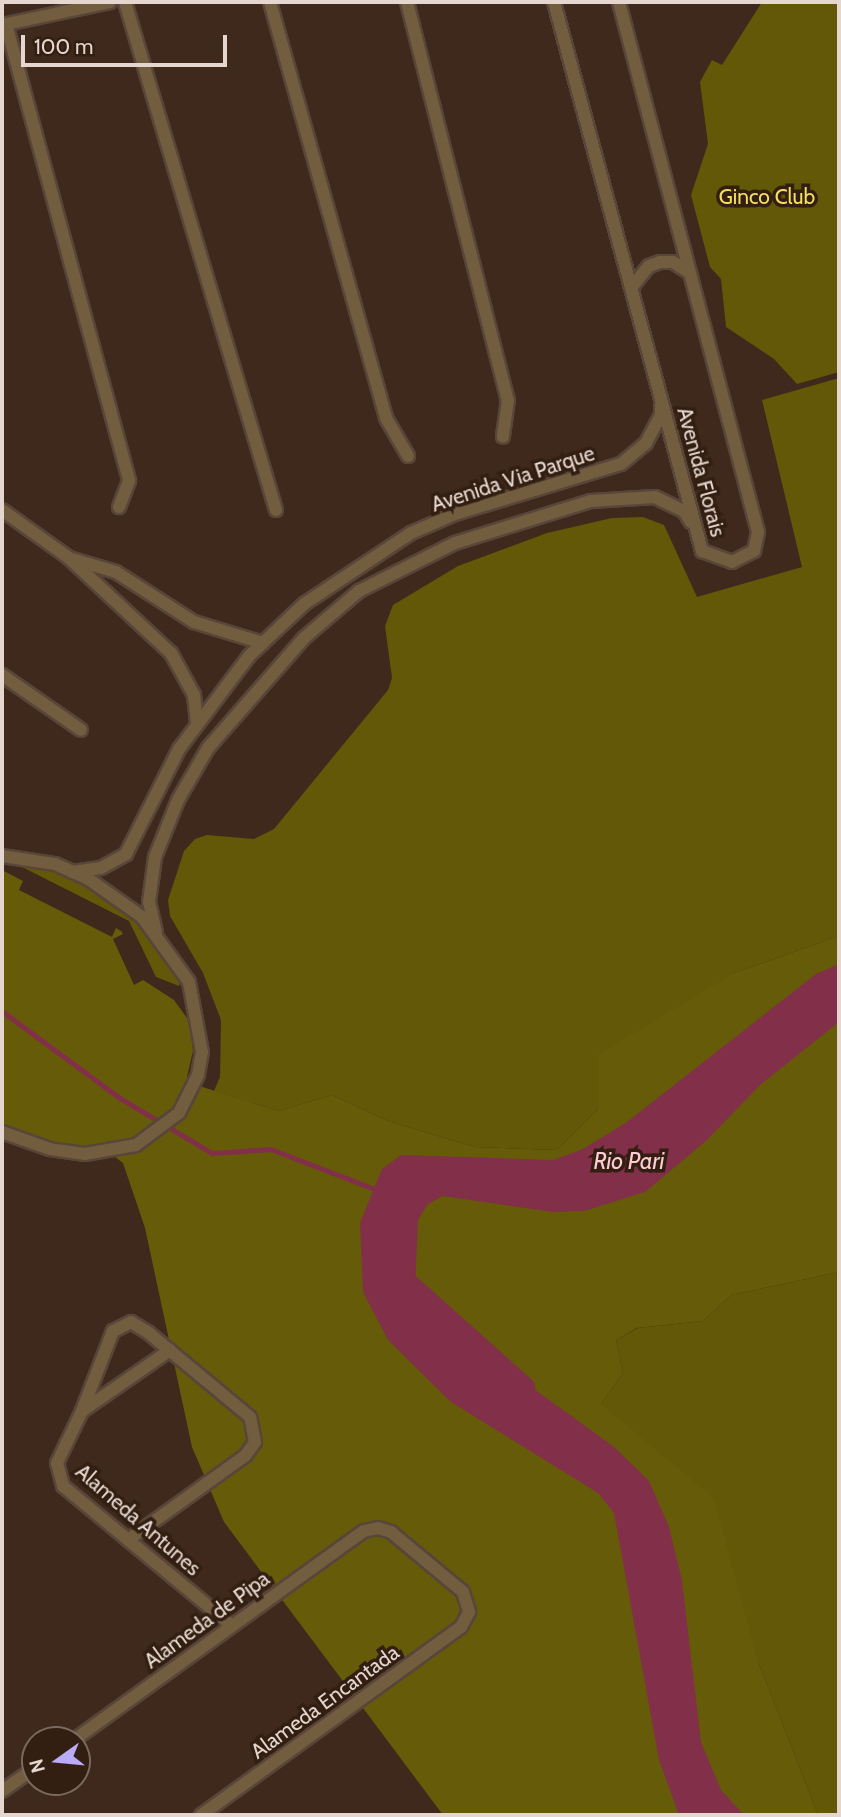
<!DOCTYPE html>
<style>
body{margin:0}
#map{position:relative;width:841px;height:1817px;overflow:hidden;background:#3e291c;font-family:Cabin,sans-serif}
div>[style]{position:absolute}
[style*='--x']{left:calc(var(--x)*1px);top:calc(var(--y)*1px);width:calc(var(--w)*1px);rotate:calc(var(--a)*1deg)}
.green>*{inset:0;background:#635708}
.forest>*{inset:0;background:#665b08}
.water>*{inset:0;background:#822f49}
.stream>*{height:4.5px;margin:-2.25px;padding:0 2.25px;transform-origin:2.25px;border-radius:2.25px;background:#822f49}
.river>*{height:24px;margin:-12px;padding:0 12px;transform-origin:12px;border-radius:12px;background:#822f49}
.roads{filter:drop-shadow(2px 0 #594539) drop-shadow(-2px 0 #594539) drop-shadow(0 2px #594539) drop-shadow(0 -2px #594539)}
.street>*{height:12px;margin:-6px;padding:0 6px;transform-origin:6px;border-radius:6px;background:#725d3e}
span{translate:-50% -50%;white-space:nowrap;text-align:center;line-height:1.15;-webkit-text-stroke:7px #331f12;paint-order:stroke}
.park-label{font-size:21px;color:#f4df60}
.street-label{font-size:21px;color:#e5d7cf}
.water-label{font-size:23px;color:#fecbd6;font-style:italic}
.frame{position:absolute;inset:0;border:4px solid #e5d7cf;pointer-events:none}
.north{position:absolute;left:21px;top:1726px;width:70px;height:70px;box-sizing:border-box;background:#331f12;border:2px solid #7a695e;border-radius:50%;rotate:255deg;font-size:19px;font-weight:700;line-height:28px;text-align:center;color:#e5d7cf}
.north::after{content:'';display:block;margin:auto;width:24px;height:32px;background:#b9abf7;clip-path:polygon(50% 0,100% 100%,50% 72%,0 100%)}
.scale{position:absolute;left:21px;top:35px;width:206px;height:32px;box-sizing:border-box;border:4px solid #e5d7cf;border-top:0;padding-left:9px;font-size:21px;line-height:24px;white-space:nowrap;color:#e5d7cf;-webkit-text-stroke:5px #331f12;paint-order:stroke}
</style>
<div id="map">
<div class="green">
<i style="clip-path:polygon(762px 2px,839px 2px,839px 372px,797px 384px,774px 359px,726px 327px,721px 279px,710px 267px,691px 195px,708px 144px,700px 82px,712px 60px,722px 65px)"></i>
<i style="clip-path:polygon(839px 378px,839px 936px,734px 973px,557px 1150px,475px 1147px,388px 1121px,332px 1095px,279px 1111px,214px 1091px,220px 1077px,221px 1020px,203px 973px,170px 916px,168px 900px,184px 851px,195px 839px,207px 835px,254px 839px,274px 829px,388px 690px,392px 678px,385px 626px,393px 605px,458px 566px,547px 533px,612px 518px,643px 517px,664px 525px,697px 597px,802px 567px,762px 400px)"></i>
<i style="clip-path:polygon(35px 866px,69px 876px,122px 907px,155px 940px,180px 980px,179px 986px,156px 977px,129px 921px,22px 867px)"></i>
<i style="clip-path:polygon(839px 1272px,839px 1815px,818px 1815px,758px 1661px,601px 1404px,623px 1373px,616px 1340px,638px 1328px,703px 1321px,731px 1295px)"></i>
</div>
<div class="forest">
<i style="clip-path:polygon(2px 870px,23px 881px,19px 890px,112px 937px,116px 928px,121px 931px,123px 934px,113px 939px,134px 985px,143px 980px,174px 1000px,190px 1022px,193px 1051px,187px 1077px,196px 1085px,279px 1111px,332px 1095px,388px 1121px,475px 1147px,557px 1150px,599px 1108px,599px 1054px,734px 973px,839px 936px,839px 1272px,731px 1295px,703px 1321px,637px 1328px,616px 1340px,623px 1373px,601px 1404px,714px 1498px,758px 1661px,818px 1815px,443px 1815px,224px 1522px,192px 1447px,145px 1228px,123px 1163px,107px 1151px,55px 1145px,2px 1125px)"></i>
</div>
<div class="water">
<i style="clip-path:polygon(839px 964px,839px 1022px,761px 1084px,707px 1140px,645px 1192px,584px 1211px,553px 1212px,442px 1196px,427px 1205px,418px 1220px,415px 1288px,429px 1313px,614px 1447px,649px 1481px,669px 1527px,682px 1581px,701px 1742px,721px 1790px,744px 1815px,679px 1815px,659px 1760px,614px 1513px,598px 1493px,451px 1402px,388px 1340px,363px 1292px,360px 1223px,382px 1169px,401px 1155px,553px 1160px,583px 1149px,627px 1122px,816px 974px)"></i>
</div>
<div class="stream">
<i style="--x:2;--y:1011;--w:147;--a:36.4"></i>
<i style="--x:120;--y:1098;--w:107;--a:30.9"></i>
<i style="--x:212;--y:1153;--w:59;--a:-3.9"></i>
<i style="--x:271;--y:1149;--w:117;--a:21.1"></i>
</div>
<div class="river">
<i style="--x:400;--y:1272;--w:7;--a:82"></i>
<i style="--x:401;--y:1279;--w:164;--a:41.8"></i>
</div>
<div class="roads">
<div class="street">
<i style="--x:125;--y:2;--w:530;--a:73.45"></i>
<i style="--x:270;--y:2;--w:432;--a:74.4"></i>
<i style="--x:386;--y:418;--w:44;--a:59.9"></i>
<i style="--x:407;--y:2;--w:411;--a:75.8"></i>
<i style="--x:508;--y:400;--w:37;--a:98"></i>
<i style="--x:554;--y:2;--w:569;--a:74.91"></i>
<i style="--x:702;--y:551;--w:32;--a:20"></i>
<i style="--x:732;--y:562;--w:25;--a:-27"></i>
<i style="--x:754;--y:551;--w:19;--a:-78"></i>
<i style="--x:758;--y:532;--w:548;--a:-104.7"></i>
<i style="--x:6;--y:24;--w:473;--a:74.9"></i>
<i style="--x:129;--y:481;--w:28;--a:111"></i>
<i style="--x:2;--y:25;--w:110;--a:-12"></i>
<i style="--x:631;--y:288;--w:28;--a:-51"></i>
<i style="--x:649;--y:266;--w:12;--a:-20"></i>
<i style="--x:660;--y:262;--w:13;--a:0"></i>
<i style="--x:673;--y:262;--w:17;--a:33"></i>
<i style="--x:2;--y:510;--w:82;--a:35.6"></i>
<i style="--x:69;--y:558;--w:139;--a:43"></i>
<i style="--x:171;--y:653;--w:48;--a:61.3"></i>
<i style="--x:194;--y:695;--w:28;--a:84"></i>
<i style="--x:72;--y:559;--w:46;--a:16.5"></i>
<i style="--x:116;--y:572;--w:93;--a:32.7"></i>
<i style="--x:194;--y:622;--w:72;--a:16.9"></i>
<i style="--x:2;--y:675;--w:96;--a:34.8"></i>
<i style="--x:2;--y:856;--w:54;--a:8.6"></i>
<i style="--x:55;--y:864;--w:35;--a:24"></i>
<i style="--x:87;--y:878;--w:67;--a:35.3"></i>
<i style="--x:142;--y:917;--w:80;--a:54.1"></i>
<i style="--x:189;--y:982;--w:71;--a:79.5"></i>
<i style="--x:202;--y:1052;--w:23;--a:100"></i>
<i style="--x:198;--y:1075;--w:42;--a:116.6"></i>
<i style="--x:179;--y:1113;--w:54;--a:143.3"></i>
<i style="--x:136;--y:1145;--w:52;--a:170"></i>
<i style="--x:85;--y:1154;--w:35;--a:-172"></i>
<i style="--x:50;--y:1149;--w:51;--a:-160.5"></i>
<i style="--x:72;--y:872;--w:29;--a:-8"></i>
<i style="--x:101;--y:868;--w:29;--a:-29"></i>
<i style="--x:126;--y:854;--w:118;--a:-63.2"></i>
<i style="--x:179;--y:749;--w:116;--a:-53"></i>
<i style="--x:249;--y:656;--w:76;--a:-43.4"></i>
<i style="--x:304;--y:604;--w:128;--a:-33.6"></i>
<i style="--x:411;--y:533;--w:48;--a:-23.4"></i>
<i style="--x:455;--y:514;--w:173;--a:-16.8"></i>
<i style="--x:621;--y:464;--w:33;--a:-40"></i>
<i style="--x:646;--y:443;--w:32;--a:-62"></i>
<i style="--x:661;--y:415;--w:10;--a:-90"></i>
<i style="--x:156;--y:932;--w:31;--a:-103"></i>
<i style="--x:149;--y:902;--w:45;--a:-82.4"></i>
<i style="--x:155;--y:857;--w:61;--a:-68"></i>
<i style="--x:178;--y:800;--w:60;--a:-60"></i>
<i style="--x:208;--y:748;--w:146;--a:-48.9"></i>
<i style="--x:304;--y:638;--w:72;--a:-40.5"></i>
<i style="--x:359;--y:591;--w:107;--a:-26.6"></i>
<i style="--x:455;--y:543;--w:142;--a:-17.2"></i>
<i style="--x:591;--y:501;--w:64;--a:-3.6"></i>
<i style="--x:655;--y:497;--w:32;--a:26"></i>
<i style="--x:684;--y:511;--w:13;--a:58"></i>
<i style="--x:82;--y:1411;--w:58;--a:115.7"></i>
<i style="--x:57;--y:1463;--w:24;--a:75"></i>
<i style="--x:63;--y:1486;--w:219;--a:39.6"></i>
<i style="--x:128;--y:1540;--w:144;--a:-35.7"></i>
<i style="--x:245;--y:1456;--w:17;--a:-54"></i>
<i style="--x:255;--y:1442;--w:25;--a:-101"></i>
<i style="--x:250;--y:1417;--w:131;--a:-140.3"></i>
<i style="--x:149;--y:1333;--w:21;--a:-149"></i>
<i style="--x:131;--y:1322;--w:20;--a:153"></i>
<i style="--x:113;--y:1331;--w:86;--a:111.2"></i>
<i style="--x:82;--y:1411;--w:107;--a:-34.7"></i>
<i style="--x:74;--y:1740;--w:357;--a:-35.8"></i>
<i style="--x:364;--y:1531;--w:14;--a:-12"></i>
<i style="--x:378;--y:1528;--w:14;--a:17"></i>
<i style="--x:391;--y:1532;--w:94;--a:39.8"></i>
<i style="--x:463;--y:1592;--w:21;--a:73"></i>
<i style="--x:469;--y:1612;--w:17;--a:118"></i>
<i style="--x:461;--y:1627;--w:321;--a:144.1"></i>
<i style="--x:2;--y:1791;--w:40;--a:-34.9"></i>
</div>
</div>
<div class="park-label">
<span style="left:767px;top:197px">Ginco Club</span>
</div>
<div class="street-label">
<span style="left:701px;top:472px;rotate:75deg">Avenida Florais</span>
<span style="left:513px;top:479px;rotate:-18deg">Avenida Via Parque</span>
<span style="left:138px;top:1520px;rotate:41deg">Alameda Antunes</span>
<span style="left:207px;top:1620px;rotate:-36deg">Alameda de Pipa</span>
<span style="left:325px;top:1702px;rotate:-36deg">Alameda Encantada</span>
</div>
<div class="water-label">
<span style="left:629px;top:1161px">Rio Pari</span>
</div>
<div class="frame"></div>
<div class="north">N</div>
<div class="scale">100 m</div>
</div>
